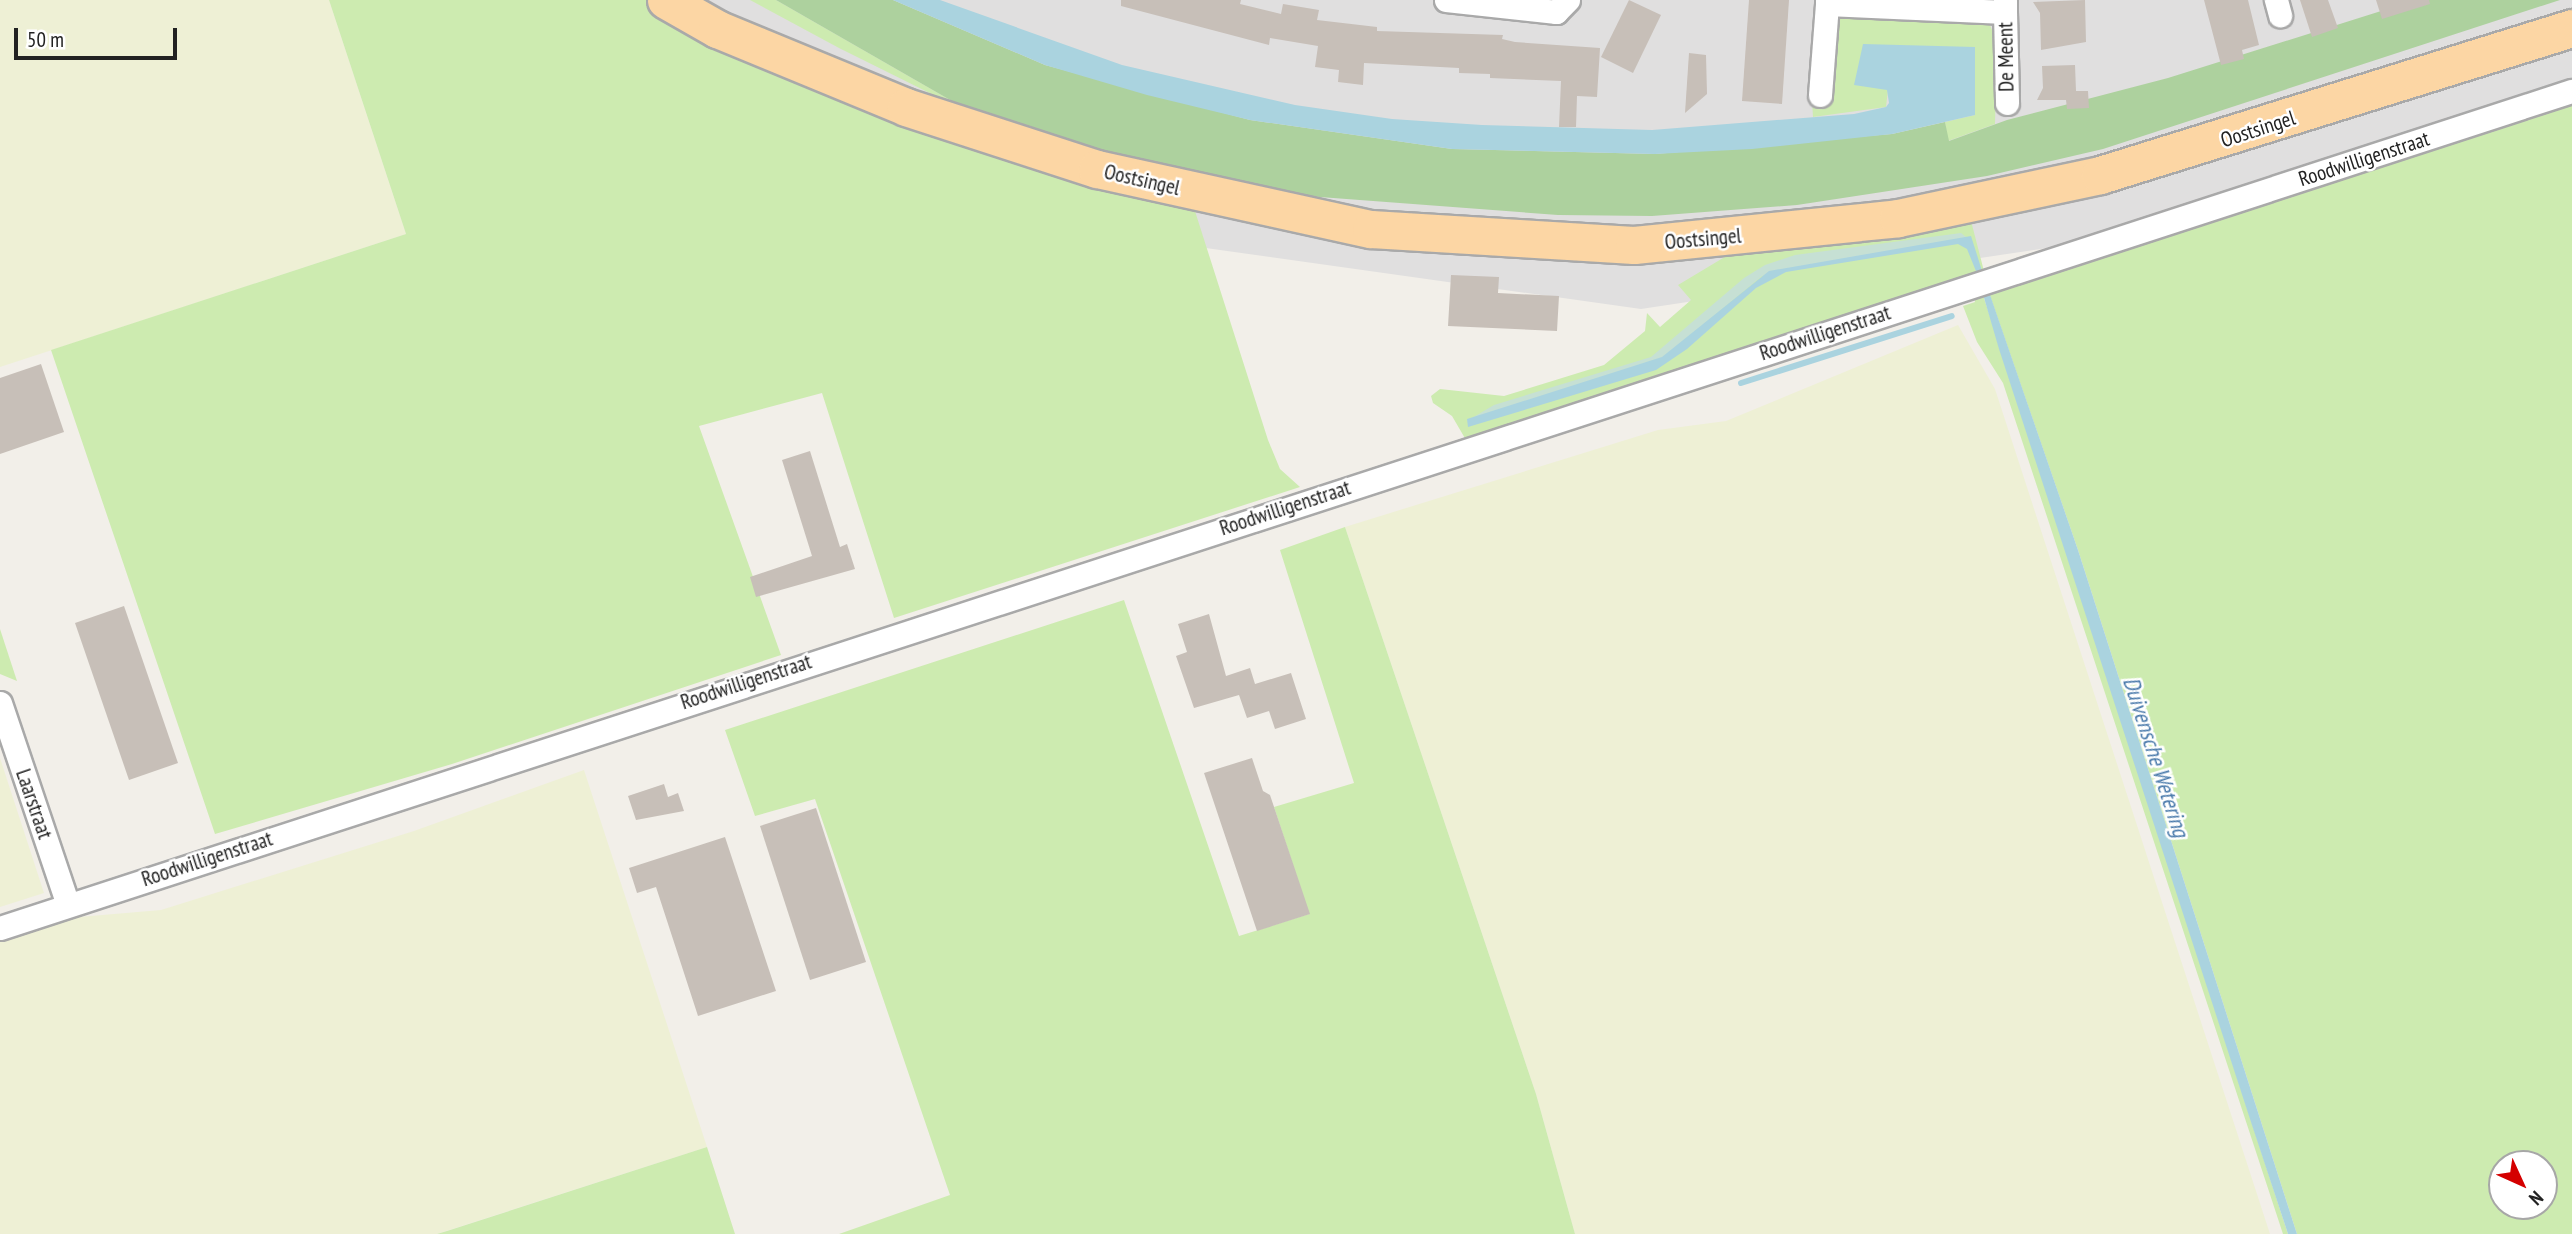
<!DOCTYPE html>
<style>
body{margin:0}
#map{position:relative;width:2572px;height:1234px;overflow:hidden;background:#f2efe9;font-family:"PT Sans Narrow",sans-serif}
div>[style]{position:absolute}
[style*='--x']{left:calc(var(--x)*1px);top:calc(var(--y)*1px);width:calc(var(--w)*1px);rotate:calc(var(--a)*1deg)}
.residential>*{inset:0;background:#e0dfdf}
.farmland>*{inset:0;background:#eef0d5}
.grass>*{inset:0;background:#cdebb0}
.forest>*{inset:0;background:#add19e}
.wetland>*{inset:0;background:#c6e0d4}
.water>*{inset:0;background:#aad3df}
.stream>*{height:6px;margin:-3px;padding:0 3px;transform-origin:3px;border-radius:3px;background:#aad3df}
.building>*{inset:0;background:#c7bfb8}
.roads{filter:drop-shadow(2px 0 #a9a9a9) drop-shadow(-2px 0 #a9a9a9) drop-shadow(0 2px #a9a9a9) drop-shadow(0 -2px #a9a9a9)}
.street>*{height:23px;margin:-11.5px;padding:0 11.5px;transform-origin:11.5px;border-radius:11.5px;background:#fff}
.primary>*{height:37px;margin:-18.5px;padding:0 18.5px;transform-origin:18.5px;border-radius:18.5px;background:#fcd6a4}
span{translate:-50% -50%;white-space:nowrap;text-align:center;line-height:1.15;-webkit-text-stroke:5px #fff;paint-order:stroke}
.street-label{font-size:21px;color:#222}
.water-label{font-size:23px;color:#4a7aab;font-style:italic}
.north{position:absolute;left:2488px;top:1150px;width:70px;height:70px;box-sizing:border-box;background:#fff;border:2px solid #a7a7a7;border-radius:50%;rotate:135deg;font-size:19px;font-weight:700;line-height:28px;text-align:center;color:#222}
.north::after{content:'';display:block;margin:auto;width:24px;height:32px;background:#d40000;clip-path:polygon(50% 0,100% 100%,50% 72%,0 100%)}
.scale{position:absolute;left:14px;top:28px;width:163px;height:32px;box-sizing:border-box;border:4px solid #222;border-top:0;padding-left:9px;font-size:21px;line-height:24px;white-space:nowrap;color:#222;-webkit-text-stroke:5px #fff;paint-order:stroke}
</style>
<div id="map">
<div class="residential">
<i style="clip-path:polygon(482px 0,2572px 0,2572px 169px,1641px 309px,835px 196px)"></i>
</div>
<div class="farmland">
<i style="clip-path:polygon(0 0,329px 0,406px 234px,0 367px)"></i>
<i style="clip-path:polygon(1958px 325px,1995px 389px,2270px 1234px,1575px 1234px,1536px 1094px,1345px 527px,1658px 430px,1726px 421px)"></i>
<i style="clip-path:polygon(0 758px,44px 893px,0 907px)"></i>
<i style="clip-path:polygon(584px 770px,707px 1147px,437px 1234px,0 1234px,0 942px,79px 917px,161px 910px,414px 831px)"></i>
</div>
<div class="grass">
<i style="clip-path:polygon(329px 0,652px 0,1194px 208px,1268px 440px,1280px 469px,1300px 487px,894px 618px,822px 393px,699px 426px,781px 655px,452px 764px,215px 834px,51px 350px,406px 234px)"></i>
<i style="clip-path:polygon(750px 0,776px 0,992px 124px,839px 48px)"></i>
<i style="clip-path:polygon(1837px 9px,1987px 18px,1997px 42px,1995px 124px,1948px 141px,1945px 122px,1975px 115px,1975px 47px,1939px 49px,1888px 90px,1886px 107px,1813px 117px,1812px 101px,1831px 98px)"></i>
<i style="clip-path:polygon(evenodd,2572px 102px,2572px 1234px,2297px 1234px,2078px 550px,1988px 290px,1982px 292px,2288px 1234px,2283px 1234px,2003px 383px,1977px 342px,1963px 306px,1975px 302px,1973px 292px,2572px 102px,2502px 1164px,2544px 1164px,2544px 1206px,2502px 1206px,2502px 1164px)"></i>
<i style="clip-path:polygon(1970px 217px,1985px 275px,1466px 440px,1452px 416px,1433px 403px,1431px 396px,1440px 389px,1504px 396px,1604px 365px,1645px 331px,1647px 313px,1660px 327px,1691px 300px,1678px 285px,1728px 255px)"></i>
<i style="clip-path:polygon(1345px 527px,1536px 1094px,1575px 1234px,839px 1234px,950px 1195px,815px 799px,755px 816px,725px 730px,1124px 600px,1239px 936px,1309px 914px,1274px 807px,1354px 783px,1280px 550px)"></i>
<i style="clip-path:polygon(0 629px,17px 681px,0 674px)"></i>
<i style="clip-path:polygon(707px 1147px,735px 1234px,437px 1234px,447px 1231px)"></i>
</div>
<div class="forest">
<i style="clip-path:polygon(776px 0,893px 0,1045px 65px,1250px 120px,1452px 149px,1655px 154px,1892px 134px,1945px 122px,1949px 141px,2007px 120px,2168px 78px,2416px 0,2560px 0,2103px 149px,1987px 176px,1797px 205px,1652px 216px,1558px 215px,1242px 191px,992px 124px)"></i>
</div>
<div class="wetland">
<i style="clip-path:polygon(1961px 233px,1966px 237px,1762px 276px,1659px 361px,1467px 421px,1494px 405px,1651px 357px,1744px 278px,1765px 265px,1795px 255px)"></i>
</div>
<div class="water">
<i style="clip-path:polygon(893px 0,940px 0,1122px 65px,1295px 105px,1392px 119px,1482px 125px,1652px 130px,1854px 114px,1886px 107px,1889px 103px,1887px 90px,1854px 85px,1863px 44px,1975px 47px,1975px 115px,1892px 134px,1752px 149px,1655px 154px,1452px 149px,1250px 120px,1147px 95px,1045px 65px)"></i>
<i style="clip-path:polygon(1971px 236px,1983px 274px,1978px 276px,1967px 249px,1958px 244px,1786px 272px,1756px 288px,1687px 349px,1656px 370px,1468px 427px,1467px 419px,1662px 357px,1769px 271px)"></i>
<i style="clip-path:polygon(1988px 289px,2078px 550px,2297px 1234px,2288px 1234px,2250px 1119px,1999px 349px,1982px 291px)"></i>
</div>
<div class="stream">
<i style="--x:1741;--y:383;--w:221;--a:-17.6"></i>
</div>
<div class="building">
<i style="clip-path:polygon(1121px 0,1241px 0,1240px 4px,1281px 14px,1283px 4px,1319px 10px,1317px 20px,1377px 27px,1377px 31px,1503px 35px,1502px 39px,1515px 42px,1600px 48px,1597px 97px,1577px 96px,1576px 127px,1559px 127px,1561px 81px,1490px 78px,1490px 74px,1459px 73px,1459px 68px,1364px 63px,1363px 85px,1338px 82px,1339px 70px,1315px 67px,1318px 46px,1270px 38px,1269px 45px,1121px 6px)"></i>
<i style="clip-path:polygon(1629px 0,1661px 15px,1633px 73px,1601px 57px)"></i>
<i style="clip-path:polygon(1749px 0,1789px 0,1782px 104px,1742px 101px)"></i>
<i style="clip-path:polygon(2085px 0,2086px 42px,2041px 50px,2040px 13px,2033px 2px)"></i>
<i style="clip-path:polygon(2204px 0,2248px 0,2259px 45px,2242px 50px,2244px 59px,2221px 65px)"></i>
<i style="clip-path:polygon(2300px 0,2328px 0,2338px 28px,2312px 37px)"></i>
<i style="clip-path:polygon(2376px 0,2429px 0,2430px 4px,2382px 19px)"></i>
<i style="clip-path:polygon(1689px 53px,1706px 55px,1707px 94px,1685px 113px)"></i>
<i style="clip-path:polygon(2075px 65px,2076px 91px,2088px 91px,2089px 108px,2067px 109px,2066px 100px,2037px 100px,2043px 88px,2042px 66px)"></i>
<i style="clip-path:polygon(1451px 275px,1499px 277px,1498px 293px,1559px 296px,1557px 331px,1448px 326px)"></i>
<i style="clip-path:polygon(41px 364px,64px 432px,0 454px,0 378px)"></i>
<i style="clip-path:polygon(810px 451px,840px 547px,847px 544px,855px 569px,756px 597px,750px 577px,812px 556px,782px 460px)"></i>
<i style="clip-path:polygon(124px 606px,178px 763px,129px 780px,75px 623px)"></i>
<i style="clip-path:polygon(1209px 614px,1226px 676px,1250px 668px,1255px 684px,1291px 673px,1306px 719px,1275px 729px,1269px 711px,1247px 718px,1239px 695px,1194px 708px,1176px 656px,1187px 652px,1178px 624px)"></i>
<i style="clip-path:polygon(1252px 758px,1263px 791px,1270px 795px,1310px 914px,1257px 931px,1204px 773px)"></i>
<i style="clip-path:polygon(664px 784px,668px 797px,678px 793px,684px 811px,636px 820px,628px 796px)"></i>
<i style="clip-path:polygon(816px 808px,866px 962px,810px 980px,760px 826px)"></i>
<i style="clip-path:polygon(725px 837px,776px 991px,698px 1016px,656px 887px,637px 893px,629px 868px)"></i>
</div>
<div class="roads">
<div class="street">
<i style="--x:1446;--y:0;--w:111;--a:6.2"></i>
<i style="--x:1556;--y:12;--w:17;--a:-45"></i>
<i style="--x:1827;--y:0;--w:4;--a:90"></i>
<i style="--x:1827;--y:4;--w:178;--a:2.6"></i>
<i style="--x:2005;--y:12;--w:12;--a:-90"></i>
<i style="--x:2276;--y:0;--w:16;--a:75"></i>
<i style="--x:2005;--y:12;--w:91;--a:88.7"></i>
<i style="--x:1820;--y:95;--w:91;--a:-85.6"></i>
<i style="--x:0;--y:703;--w:213;--a:71.4"></i>
<i style="--x:0;--y:928;--w:2705;--a:-18.03"></i>
</div>
<div class="primary">
<i style="--x:666;--y:0;--w:59;--a:29.6"></i>
<i style="--x:717;--y:29;--w:204;--a:22.4"></i>
<i style="--x:906;--y:107;--w:201;--a:18"></i>
<i style="--x:1097;--y:169;--w:280;--a:12.4"></i>
<i style="--x:1371;--y:229;--w:263;--a:3.5"></i>
<i style="--x:1634;--y:245;--w:265;--a:-5.8"></i>
<i style="--x:1898;--y:218;--w:207;--a:-12"></i>
<i style="--x:2100;--y:175;--w:494;--a:-17.3"></i>
</div>
</div>
<div class="street-label">
<span style="left:2006px;top:57px;rotate:-91deg">De Meent</span>
<span style="left:2258px;top:129px;rotate:-18deg">Oostsingel</span>
<span style="left:2364px;top:159px;rotate:-18deg">Roodwilligenstraat</span>
<span style="left:1142px;top:180px;rotate:13deg">Oostsingel</span>
<span style="left:1703px;top:239px;rotate:-5deg">Oostsingel</span>
<span style="left:1825px;top:333px;rotate:-18deg">Roodwilligenstraat</span>
<span style="left:1285px;top:508px;rotate:-18deg">Roodwilligenstraat</span>
<span style="left:746px;top:682px;rotate:-18deg">Roodwilligenstraat</span>
<span style="left:34px;top:804px;rotate:71deg">Laarstraat</span>
<span style="left:207px;top:859px;rotate:-18deg">Roodwilligenstraat</span>
</div>
<div class="water-label">
<span style="left:2156px;top:757px;rotate:72deg">Duivensche Wetering</span>
</div>
<div class="north">N</div>
<div class="scale">50 m</div>
</div>
